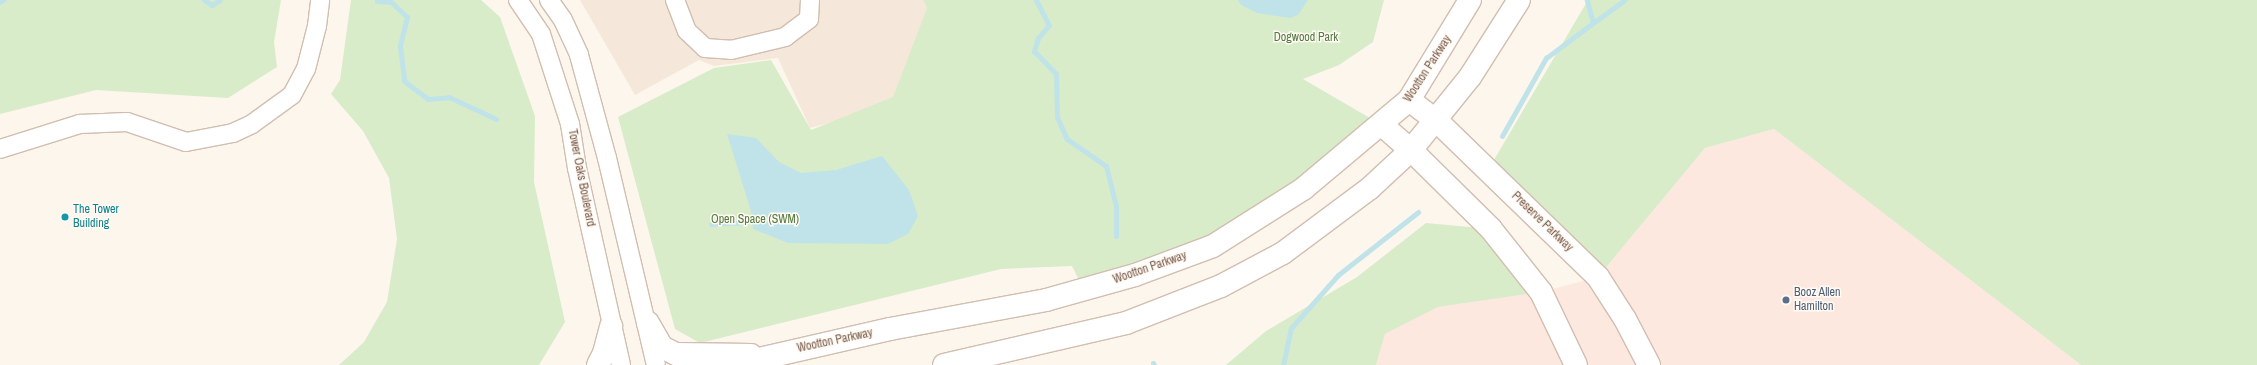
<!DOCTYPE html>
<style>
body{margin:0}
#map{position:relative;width:2257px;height:365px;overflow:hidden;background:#fdf6ec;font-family:"Archivo Narrow",sans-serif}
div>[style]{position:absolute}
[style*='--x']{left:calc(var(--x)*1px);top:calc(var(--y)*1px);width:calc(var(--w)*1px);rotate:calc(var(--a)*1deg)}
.residential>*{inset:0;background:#f5e8da}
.commercial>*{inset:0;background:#fde8e0}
.green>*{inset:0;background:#d8ecc9}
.water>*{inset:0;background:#bfe3e8}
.stream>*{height:5px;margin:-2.5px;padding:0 2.5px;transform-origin:2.5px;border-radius:2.5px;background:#bfe3e8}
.roads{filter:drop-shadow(1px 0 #d1beb0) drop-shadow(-1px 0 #d1beb0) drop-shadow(0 1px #d1beb0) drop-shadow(0 -1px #d1beb0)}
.minor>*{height:18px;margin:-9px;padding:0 9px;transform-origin:9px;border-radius:9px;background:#fff}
.tertiary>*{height:22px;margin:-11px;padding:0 11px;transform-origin:11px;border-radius:11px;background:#fff}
.secondary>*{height:22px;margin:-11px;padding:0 11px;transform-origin:11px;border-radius:11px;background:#fff}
.dots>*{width:11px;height:11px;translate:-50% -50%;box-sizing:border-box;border:2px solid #fffaf3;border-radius:50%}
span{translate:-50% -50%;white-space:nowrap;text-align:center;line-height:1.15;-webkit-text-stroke:3px #fffaf3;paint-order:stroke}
.park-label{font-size:12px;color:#537a41}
.street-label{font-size:12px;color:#7a5c4d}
.culture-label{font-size:12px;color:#0d838f}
.left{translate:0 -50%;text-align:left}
.service-label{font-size:12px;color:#4e5e75}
</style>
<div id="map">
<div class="residential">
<i style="clip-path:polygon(580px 0,923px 0,938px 28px,891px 106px,810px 128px,778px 58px,714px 66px,699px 60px,635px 95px)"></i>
</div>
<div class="commercial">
<i style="clip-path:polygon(1774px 129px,2081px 365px,1376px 365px,1385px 334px,1438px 307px,1541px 292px,1598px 277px,1705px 148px)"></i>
</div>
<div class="green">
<i style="clip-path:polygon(0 0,281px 0,274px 42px,277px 67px,228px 98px,96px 90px,0 114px)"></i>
<i style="clip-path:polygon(351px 0,481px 0,500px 17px,535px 116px,534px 182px,565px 322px,539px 365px,339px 365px,364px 342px,387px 302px,397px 239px,389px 178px,363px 131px,331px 94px,340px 80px)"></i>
<i style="clip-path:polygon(923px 0,1384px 0,1373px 42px,1339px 65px,1303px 79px,1382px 125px,1213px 246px,1084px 290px,1072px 266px,1001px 269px,700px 343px,675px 329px,618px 117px,714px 68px,771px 60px,811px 130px,893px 97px,927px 8px)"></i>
<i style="clip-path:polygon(1588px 0,2257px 0,2257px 365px,2081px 365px,1774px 129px,1705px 148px,1598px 277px,1488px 170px)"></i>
<i style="clip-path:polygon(1426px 223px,1491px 229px,1541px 292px,1438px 307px,1385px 334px,1376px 365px,1226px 365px,1266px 331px,1357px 277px)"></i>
</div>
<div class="water">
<i style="clip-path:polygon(1238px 0,1308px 0,1298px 15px,1290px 18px,1257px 13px,1241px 5px)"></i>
<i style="clip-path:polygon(727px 134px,756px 138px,779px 162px,801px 173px,836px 170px,882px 156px,909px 190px,918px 216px,908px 234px,888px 244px,788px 243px,753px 229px,751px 211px)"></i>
</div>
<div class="stream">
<i style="--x:204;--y:0;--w:9;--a:32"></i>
<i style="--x:212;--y:5;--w:9;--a:-32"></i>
<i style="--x:1036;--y:0;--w:28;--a:63"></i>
<i style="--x:1049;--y:25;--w:17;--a:130"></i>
<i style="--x:1038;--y:38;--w:14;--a:107"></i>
<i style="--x:1034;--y:51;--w:32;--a:46"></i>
<i style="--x:1056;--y:74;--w:43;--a:88.7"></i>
<i style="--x:1057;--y:117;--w:24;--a:66"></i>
<i style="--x:1067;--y:139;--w:47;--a:34.7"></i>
<i style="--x:1106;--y:166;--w:41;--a:76"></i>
<i style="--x:1116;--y:206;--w:30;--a:90"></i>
<i style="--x:377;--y:1;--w:14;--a:4"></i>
<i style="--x:391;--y:2;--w:22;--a:43"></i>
<i style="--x:407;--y:17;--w:30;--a:104"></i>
<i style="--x:400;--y:46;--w:35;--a:83"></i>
<i style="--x:404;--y:81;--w:30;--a:37"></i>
<i style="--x:428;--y:99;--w:21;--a:-5"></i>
<i style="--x:449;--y:97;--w:52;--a:25.1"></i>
<i style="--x:0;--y:2;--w:4;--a:-34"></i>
<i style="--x:1593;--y:23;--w:39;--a:-36"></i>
<i style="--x:1502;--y:136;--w:90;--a:-60.6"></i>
<i style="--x:1546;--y:58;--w:59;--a:-36.7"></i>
<i style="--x:1593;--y:23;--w:24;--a:-105"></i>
<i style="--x:711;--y:224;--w:35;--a:-3"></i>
<i style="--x:746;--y:222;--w:8;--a:-40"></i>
<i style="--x:1153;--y:363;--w:2;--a:63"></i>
<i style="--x:1283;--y:365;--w:38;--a:-78"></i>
<i style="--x:1291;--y:328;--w:71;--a:-48.4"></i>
<i style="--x:1338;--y:275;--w:102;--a:-38.2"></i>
</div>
<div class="roads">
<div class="minor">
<i style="--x:518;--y:0;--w:41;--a:55.9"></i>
<i style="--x:541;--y:34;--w:95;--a:72.1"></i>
<i style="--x:570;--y:124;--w:45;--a:81"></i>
<i style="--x:577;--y:168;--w:202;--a:77.4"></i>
<i style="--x:549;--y:0;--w:24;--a:55"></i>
<i style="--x:563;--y:20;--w:38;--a:65"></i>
<i style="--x:579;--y:55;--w:107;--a:74.8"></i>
<i style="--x:607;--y:158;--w:213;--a:76.7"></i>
<i style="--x:675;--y:0;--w:33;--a:69"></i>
<i style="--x:687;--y:31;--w:25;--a:43"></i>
<i style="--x:705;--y:48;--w:26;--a:4"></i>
<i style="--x:731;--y:50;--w:56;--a:-13.5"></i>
<i style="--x:785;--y:37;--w:30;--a:-37"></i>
<i style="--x:809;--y:19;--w:19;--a:-87"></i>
<i style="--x:0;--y:149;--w:84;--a:-17.4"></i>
<i style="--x:80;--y:124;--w:47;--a:-2.4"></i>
<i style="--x:127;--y:122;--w:62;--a:18.7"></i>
<i style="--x:186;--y:142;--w:48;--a:-10.8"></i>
<i style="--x:233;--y:133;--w:21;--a:-25"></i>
<i style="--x:252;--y:124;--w:49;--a:-35.9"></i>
<i style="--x:292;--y:95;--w:30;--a:-62"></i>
<i style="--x:306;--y:69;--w:44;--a:-75.7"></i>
<i style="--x:317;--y:26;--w:26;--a:-83"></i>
</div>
<div class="tertiary">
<i style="--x:1409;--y:100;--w:34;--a:37"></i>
<i style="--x:1436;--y:120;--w:226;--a:44.1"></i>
<i style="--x:1598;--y:277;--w:50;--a:57.3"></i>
<i style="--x:1625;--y:319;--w:52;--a:62.4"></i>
<i style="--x:1382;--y:125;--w:38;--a:41"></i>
<i style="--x:1411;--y:150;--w:112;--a:44.6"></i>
<i style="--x:1491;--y:229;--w:80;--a:51.6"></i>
<i style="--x:1541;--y:292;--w:81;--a:64.4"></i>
</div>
<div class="secondary">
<i style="--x:648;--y:323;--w:28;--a:60"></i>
<i style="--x:662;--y:347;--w:16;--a:27"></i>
<i style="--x:676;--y:354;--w:75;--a:0.8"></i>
<i style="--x:598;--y:365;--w:13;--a:-63"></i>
<i style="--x:604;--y:353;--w:28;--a:-75"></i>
<i style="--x:733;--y:365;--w:161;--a:-12.9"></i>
<i style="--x:890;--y:329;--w:159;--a:-10.5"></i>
<i style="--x:1046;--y:300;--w:92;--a:-15.7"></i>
<i style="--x:1135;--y:275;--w:83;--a:-20.4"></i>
<i style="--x:1213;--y:246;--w:107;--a:-32.3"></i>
<i style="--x:1303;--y:189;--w:138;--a:-40"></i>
<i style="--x:1409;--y:100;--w:117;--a:-58.6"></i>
<i style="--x:944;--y:365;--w:187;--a:-13"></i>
<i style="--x:1126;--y:323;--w:102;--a:-21.3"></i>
<i style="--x:1221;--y:286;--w:70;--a:-28"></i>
<i style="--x:1283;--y:253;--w:107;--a:-36.7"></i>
<i style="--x:1369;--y:189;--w:57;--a:-42.9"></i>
<i style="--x:1411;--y:150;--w:94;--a:-51.1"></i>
<i style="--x:1470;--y:77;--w:91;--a:-57.5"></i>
</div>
</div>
<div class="dots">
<i style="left:65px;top:217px;background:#0f9aa8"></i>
<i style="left:1786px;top:300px;background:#5c6f8a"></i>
</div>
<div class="park-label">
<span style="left:1306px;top:38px">Dogwood Park</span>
<span style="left:755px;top:220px">Open Space (SWM)</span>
</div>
<div class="street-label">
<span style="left:1428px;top:69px;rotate:-57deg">Wootton Parkway</span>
<span style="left:581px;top:178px;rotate:79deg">Tower Oaks Boulevard</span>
<span style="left:1542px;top:222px;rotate:44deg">Preserve Parkway</span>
<span style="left:1150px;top:268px;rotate:-19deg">Wootton Parkway</span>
<span style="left:835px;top:341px;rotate:-12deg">Wootton Parkway</span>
</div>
<div class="culture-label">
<span class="left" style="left:73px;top:217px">The Tower<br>Building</span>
</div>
<div class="service-label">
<span class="left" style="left:1794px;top:300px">Booz Allen<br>Hamilton</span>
</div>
</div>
